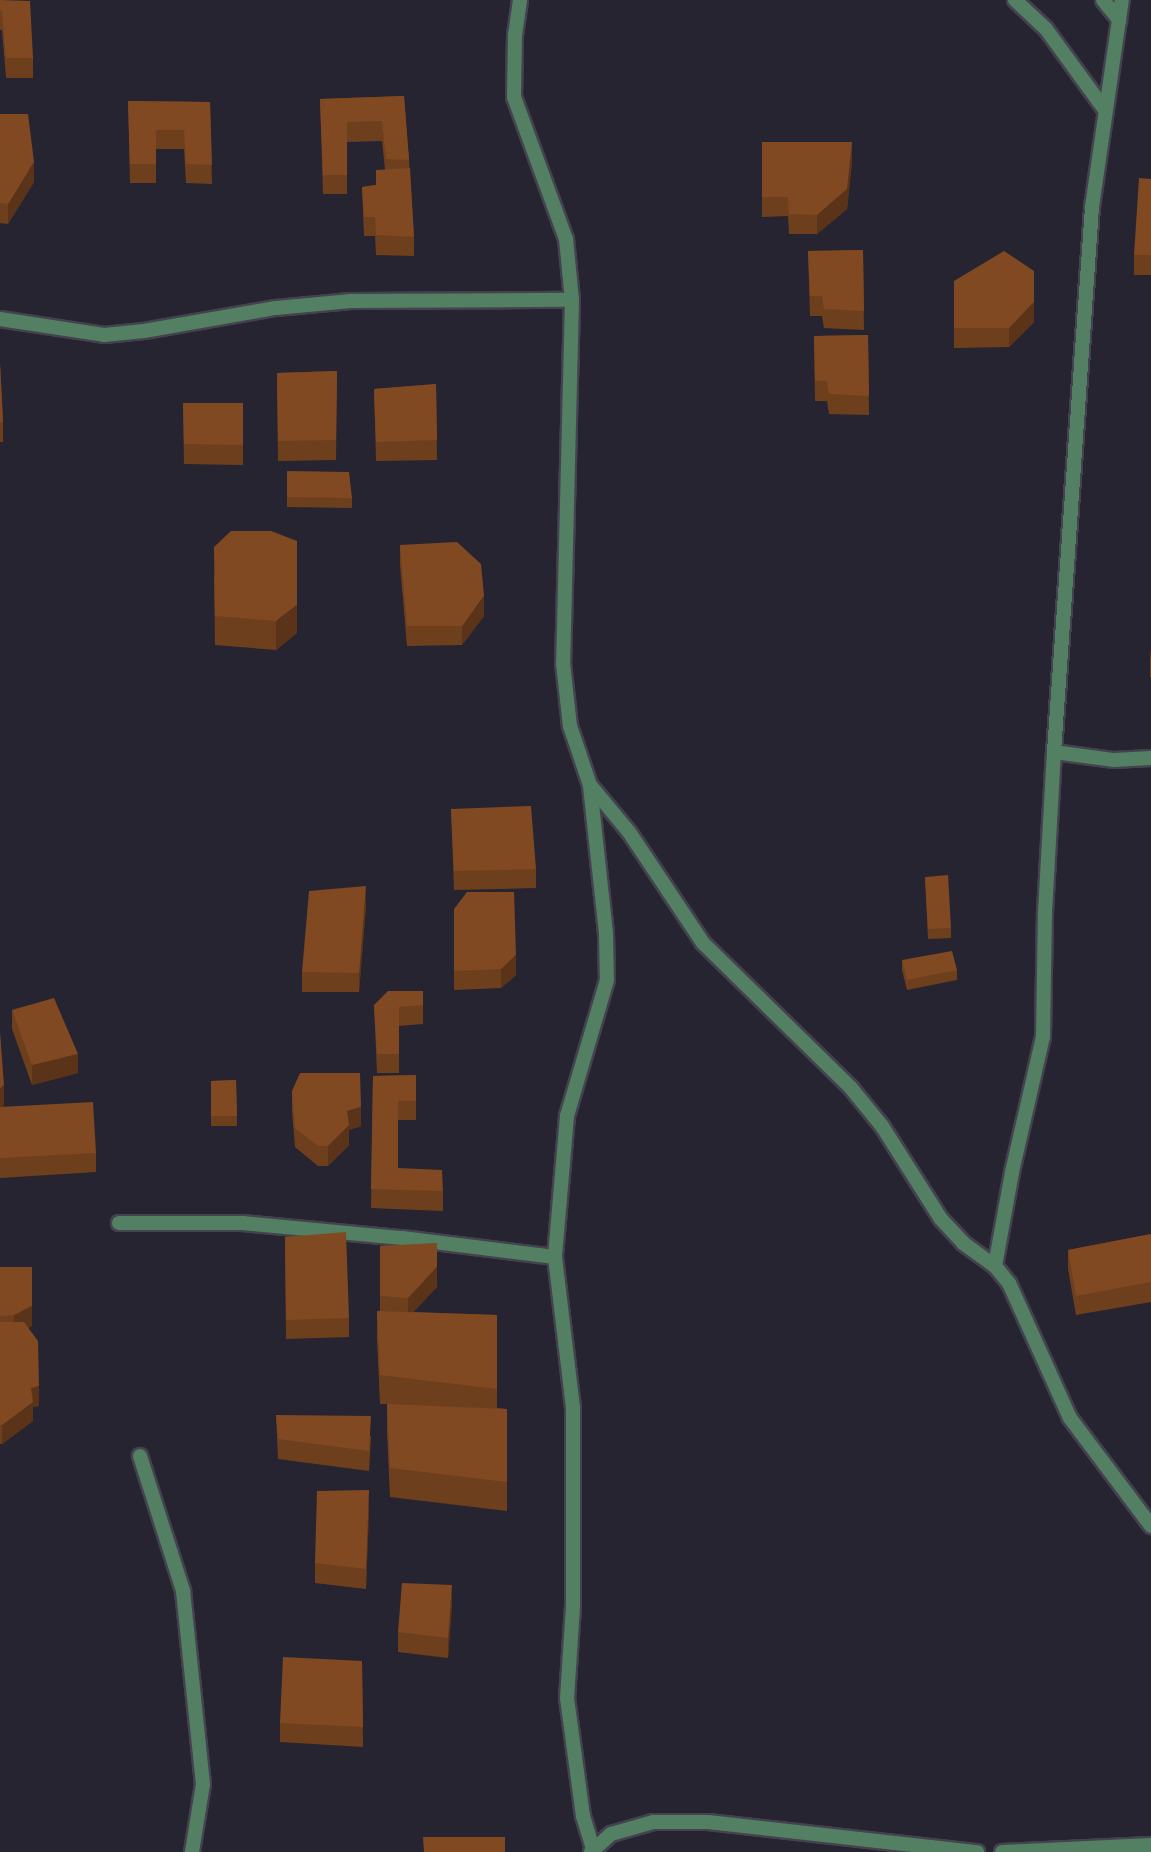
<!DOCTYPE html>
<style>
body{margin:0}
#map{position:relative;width:1151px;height:1852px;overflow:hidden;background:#262431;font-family:"DM Sans",sans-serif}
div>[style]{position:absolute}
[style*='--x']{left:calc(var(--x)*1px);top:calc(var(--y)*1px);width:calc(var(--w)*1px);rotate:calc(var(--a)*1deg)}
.roads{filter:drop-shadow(2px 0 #44424e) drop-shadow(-2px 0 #44424e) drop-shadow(0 2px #44424e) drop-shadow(0 -2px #44424e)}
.minor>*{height:14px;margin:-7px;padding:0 7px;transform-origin:7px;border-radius:7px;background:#538062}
.wall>*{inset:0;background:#6e3f1d}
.shaded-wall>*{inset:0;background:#5a3318}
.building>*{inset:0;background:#804922}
span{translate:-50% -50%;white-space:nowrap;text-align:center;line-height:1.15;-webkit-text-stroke:6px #1c1a27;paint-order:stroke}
</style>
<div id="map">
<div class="roads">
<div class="minor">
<i style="--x:520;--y:0;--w:34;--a:98"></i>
<i style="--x:515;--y:34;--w:63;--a:90.9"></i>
<i style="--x:514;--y:97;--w:151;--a:69.9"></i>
<i style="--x:566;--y:239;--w:61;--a:84.4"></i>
<i style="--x:572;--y:300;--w:363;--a:91.4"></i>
<i style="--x:563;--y:663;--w:63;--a:83.7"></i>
<i style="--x:570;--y:726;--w:62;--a:71.3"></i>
<i style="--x:590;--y:785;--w:61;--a:50.3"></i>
<i style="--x:629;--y:832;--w:133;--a:56.3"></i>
<i style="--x:703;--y:943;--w:207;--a:44.4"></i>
<i style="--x:851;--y:1088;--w:49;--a:50.8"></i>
<i style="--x:882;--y:1126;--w:110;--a:57.6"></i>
<i style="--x:941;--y:1219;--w:33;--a:47"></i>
<i style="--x:963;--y:1243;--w:39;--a:36"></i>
<i style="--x:995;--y:1266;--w:22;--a:51"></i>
<i style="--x:1009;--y:1283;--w:148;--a:65.7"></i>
<i style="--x:1070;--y:1418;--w:135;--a:53.1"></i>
<i style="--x:1015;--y:0;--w:42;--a:43.1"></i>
<i style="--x:1046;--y:29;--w:100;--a:53.9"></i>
<i style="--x:1103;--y:0;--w:26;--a:51"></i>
<i style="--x:0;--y:319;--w:105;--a:8.7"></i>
<i style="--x:104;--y:335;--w:40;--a:-5.7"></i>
<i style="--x:144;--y:331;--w:134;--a:-9.9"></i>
<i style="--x:276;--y:308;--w:75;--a:-5.3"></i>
<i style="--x:351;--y:301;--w:221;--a:-0.3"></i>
<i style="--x:1054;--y:752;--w:61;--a:7.6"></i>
<i style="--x:1114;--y:760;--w:37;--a:-3"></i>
<i style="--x:590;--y:786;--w:149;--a:83.8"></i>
<i style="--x:606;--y:934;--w:46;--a:88.8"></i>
<i style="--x:607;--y:980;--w:142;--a:106.4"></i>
<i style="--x:567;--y:1116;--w:142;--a:94.9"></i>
<i style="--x:555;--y:1257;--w:152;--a:83.2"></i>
<i style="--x:573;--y:1408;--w:198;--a:90"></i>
<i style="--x:573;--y:1606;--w:92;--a:93.7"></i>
<i style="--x:567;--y:1698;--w:119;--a:82.3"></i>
<i style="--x:583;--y:1816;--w:34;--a:73"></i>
<i style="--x:119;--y:1223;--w:123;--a:0"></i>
<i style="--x:242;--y:1223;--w:161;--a:5.4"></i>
<i style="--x:402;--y:1238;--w:154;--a:7.1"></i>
<i style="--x:995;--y:1266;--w:96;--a:-79.7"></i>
<i style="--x:1012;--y:1172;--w:139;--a:-77.1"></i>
<i style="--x:1043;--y:1037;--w:125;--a:-89.1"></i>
<i style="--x:1045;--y:912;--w:160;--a:-86.8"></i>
<i style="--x:1054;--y:752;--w:546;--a:-86.01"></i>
<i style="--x:1092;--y:207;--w:209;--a:-81.8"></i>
<i style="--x:140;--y:1456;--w:142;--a:72.3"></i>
<i style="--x:183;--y:1591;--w:194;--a:84.1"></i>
<i style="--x:203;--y:1784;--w:69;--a:99.2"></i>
<i style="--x:591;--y:1852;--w:27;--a:-42"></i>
<i style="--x:611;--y:1834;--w:44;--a:-15.9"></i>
<i style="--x:653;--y:1822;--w:55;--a:0"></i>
<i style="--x:708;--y:1822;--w:271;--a:6.4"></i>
<i style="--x:1002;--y:1852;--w:149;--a:-2.7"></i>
</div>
</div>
<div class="wall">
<i style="clip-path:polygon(0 0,33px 58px,33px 78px,6px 78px,2px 30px,0 30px)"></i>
<i style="clip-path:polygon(404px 96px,409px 160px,414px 237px,414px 256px,376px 255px,375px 236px,364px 236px,362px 187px,376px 185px,385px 169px,382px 141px,347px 142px,347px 194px,323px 194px,320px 99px)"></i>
<i style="clip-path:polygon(128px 101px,210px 102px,212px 184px,186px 183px,184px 149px,156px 149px,156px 183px,130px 183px)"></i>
<i style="clip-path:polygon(0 114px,34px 182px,8px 224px,0 223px)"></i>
<i style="clip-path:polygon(762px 142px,852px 162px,847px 209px,817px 234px,789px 234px,788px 216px,762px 217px)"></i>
<i style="clip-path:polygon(1151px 179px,1151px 275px,1134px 275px,1134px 255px)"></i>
<i style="clip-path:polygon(863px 250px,864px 330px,824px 328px,822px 316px,810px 316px,808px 251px)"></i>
<i style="clip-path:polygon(954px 281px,1034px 322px,1009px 347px,954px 348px)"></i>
<i style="clip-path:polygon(868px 335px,869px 415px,829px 414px,827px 401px,815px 401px,814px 336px)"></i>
<i style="clip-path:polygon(0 363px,3px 422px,3px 442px,0 442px)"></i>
<i style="clip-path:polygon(337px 371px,336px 460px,278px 461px,277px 373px)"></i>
<i style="clip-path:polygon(436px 384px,437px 460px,376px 461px,374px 389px)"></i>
<i style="clip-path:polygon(183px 403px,243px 403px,243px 465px,184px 464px)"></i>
<i style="clip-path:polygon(287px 471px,352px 498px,352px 508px,287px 507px)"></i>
<i style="clip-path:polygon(400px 545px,484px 616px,462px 645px,407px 646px,400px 565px)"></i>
<i style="clip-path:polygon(214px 575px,297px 633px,276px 650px,215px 645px)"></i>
<i style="clip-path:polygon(1151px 649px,1151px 678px,1150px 677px,1150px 658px)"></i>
<i style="clip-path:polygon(451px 809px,536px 869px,536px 888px,454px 890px)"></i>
<i style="clip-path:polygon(925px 877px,951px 928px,951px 938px,928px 939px)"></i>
<i style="clip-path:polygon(366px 905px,359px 992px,302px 992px,302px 972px)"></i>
<i style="clip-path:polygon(454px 909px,516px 975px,501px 988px,454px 990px)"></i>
<i style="clip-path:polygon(902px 960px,957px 970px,957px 980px,907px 990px,902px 970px)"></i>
<i style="clip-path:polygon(423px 991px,423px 1024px,399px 1026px,399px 1073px,377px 1073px,374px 1005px)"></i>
<i style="clip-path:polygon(12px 1010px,78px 1073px,32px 1085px,12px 1029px)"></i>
<i style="clip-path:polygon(0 1033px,4px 1105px,2px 1107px,96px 1153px,96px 1172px,0 1178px)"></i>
<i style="clip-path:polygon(416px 1075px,416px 1120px,398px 1120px,398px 1168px,443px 1191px,443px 1211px,371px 1208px,373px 1076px)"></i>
<i style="clip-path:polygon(236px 1080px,237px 1126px,211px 1126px,211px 1081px)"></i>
<i style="clip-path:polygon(292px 1091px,361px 1126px,349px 1130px,349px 1145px,328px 1166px,318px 1166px,295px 1147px,292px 1111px)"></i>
<i style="clip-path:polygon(1151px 1234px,1151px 1302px,1076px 1315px,1068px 1269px,1068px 1250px)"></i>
<i style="clip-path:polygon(285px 1237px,349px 1318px,349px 1337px,286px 1339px)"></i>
<i style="clip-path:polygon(380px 1246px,437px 1287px,413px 1312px,497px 1315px,497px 1408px,507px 1409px,507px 1511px,390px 1497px,387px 1432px,387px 1404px,380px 1404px,377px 1339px,377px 1311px,380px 1311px)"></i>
<i style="clip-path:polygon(0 1267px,32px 1326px,28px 1328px,39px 1406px,33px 1407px,33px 1421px,2px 1444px,0 1444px)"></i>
<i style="clip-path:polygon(276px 1415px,371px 1436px,369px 1471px,278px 1459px)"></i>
<i style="clip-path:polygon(369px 1509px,366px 1589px,315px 1583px,315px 1563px)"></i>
<i style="clip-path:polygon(452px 1604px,448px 1658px,398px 1652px,398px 1632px)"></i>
<i style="clip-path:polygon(362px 1661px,363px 1747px,280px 1742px,280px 1723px)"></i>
</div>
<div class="shaded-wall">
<i style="clip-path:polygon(852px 142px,852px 162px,847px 209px,817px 234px,817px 215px)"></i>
<i style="clip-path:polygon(34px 162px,34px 182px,8px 224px,8px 204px)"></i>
<i style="clip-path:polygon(1034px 302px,1034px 322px,1009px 347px,1009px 328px)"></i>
<i style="clip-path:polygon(484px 596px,484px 616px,462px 645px,462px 626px)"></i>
<i style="clip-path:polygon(297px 605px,297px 633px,276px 650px,276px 621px)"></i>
<i style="clip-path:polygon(366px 886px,366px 905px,359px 992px,359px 973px)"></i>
<i style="clip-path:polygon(516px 955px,516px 975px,501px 988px,501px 969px)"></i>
<i style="clip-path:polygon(78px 1054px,78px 1073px,32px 1085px,32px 1065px)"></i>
<i style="clip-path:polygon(4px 1085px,4px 1105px,0 1108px,0 1088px)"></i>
<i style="clip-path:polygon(361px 1107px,361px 1126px,349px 1130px,349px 1145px,328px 1166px,328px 1146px,347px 1111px)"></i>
<i style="clip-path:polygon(437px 1267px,437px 1287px,408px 1318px,408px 1298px)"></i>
<i style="clip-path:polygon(32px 1306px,32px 1326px,14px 1335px,14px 1315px)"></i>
<i style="clip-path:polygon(39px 1386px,39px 1406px,33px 1407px,33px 1421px,2px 1444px,2px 1425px,31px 1388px)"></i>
<i style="clip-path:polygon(369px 1490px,369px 1509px,366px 1589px,366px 1569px)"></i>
<i style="clip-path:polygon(452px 1585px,452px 1604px,448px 1658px,448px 1638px)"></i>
</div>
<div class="building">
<i style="clip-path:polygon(0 0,30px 1px,33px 58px,6px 58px,2px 11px,0 11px)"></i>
<i style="clip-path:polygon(404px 96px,409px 160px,386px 159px,382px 121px,347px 122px,347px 175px,323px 175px,320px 99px)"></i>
<i style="clip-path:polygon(128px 101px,210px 102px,212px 165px,186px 164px,184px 130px,156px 130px,156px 164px,130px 164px)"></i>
<i style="clip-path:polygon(0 114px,28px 114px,34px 162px,8px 204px,0 203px)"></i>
<i style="clip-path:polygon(762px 142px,852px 142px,847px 189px,817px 215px,789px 214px,788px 197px,762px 197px)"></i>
<i style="clip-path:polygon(410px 168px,414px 237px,376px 235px,375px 217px,364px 217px,362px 187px,376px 185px,376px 170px)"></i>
<i style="clip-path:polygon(1139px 178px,1151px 179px,1151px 255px,1134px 255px)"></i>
<i style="clip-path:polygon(863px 250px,864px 311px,824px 309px,822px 296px,810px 296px,808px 251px)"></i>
<i style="clip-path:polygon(1004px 251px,1034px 271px,1034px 302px,1009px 328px,954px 328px,954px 281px)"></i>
<i style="clip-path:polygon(868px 335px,869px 396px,829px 394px,827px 381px,815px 381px,814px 336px)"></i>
<i style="clip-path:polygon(0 363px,3px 422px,0 422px)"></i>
<i style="clip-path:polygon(337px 371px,336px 440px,278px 441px,277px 373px)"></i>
<i style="clip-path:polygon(436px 384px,437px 440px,376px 442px,374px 389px)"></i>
<i style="clip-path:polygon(183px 403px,243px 403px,243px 445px,184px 444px)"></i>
<i style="clip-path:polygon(287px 471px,349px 472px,352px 498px,287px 497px)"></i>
<i style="clip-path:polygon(231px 531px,271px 531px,297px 541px,297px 605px,276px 621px,215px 616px,214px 547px)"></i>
<i style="clip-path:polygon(457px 542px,481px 564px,484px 596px,462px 626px,407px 626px,400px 545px)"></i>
<i style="clip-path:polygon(531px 806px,536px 869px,454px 871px,451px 809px)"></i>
<i style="clip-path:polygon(948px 875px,951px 928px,928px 929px,925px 877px)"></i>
<i style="clip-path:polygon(366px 886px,359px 973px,302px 972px,309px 891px)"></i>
<i style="clip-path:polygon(467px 892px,514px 892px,516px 955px,501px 969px,454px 971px,454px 909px)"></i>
<i style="clip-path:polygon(952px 951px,957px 970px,907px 980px,902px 960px)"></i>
<i style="clip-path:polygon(388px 991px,423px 991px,423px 1005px,399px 1007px,399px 1054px,377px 1054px,374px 1005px)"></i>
<i style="clip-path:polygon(54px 998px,78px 1054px,32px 1065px,12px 1010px)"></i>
<i style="clip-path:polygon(0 1033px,4px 1085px,0 1088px)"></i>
<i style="clip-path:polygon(300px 1073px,360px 1073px,361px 1107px,347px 1111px,349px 1125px,328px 1146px,318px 1146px,295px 1128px,292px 1091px)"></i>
<i style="clip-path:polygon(416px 1075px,416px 1101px,398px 1101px,398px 1168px,442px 1170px,443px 1191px,371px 1189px,373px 1076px)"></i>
<i style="clip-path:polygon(236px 1080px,237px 1116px,211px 1116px,211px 1081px)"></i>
<i style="clip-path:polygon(93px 1102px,96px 1153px,0 1158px,0 1107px)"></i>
<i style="clip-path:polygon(346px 1232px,349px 1318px,286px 1320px,285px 1237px)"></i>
<i style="clip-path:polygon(1151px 1234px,1151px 1282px,1076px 1296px,1068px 1250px)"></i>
<i style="clip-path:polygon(437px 1243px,437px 1267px,408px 1298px,380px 1296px,380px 1246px)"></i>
<i style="clip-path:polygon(0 1267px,32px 1267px,32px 1306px,14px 1315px,0 1316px)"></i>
<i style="clip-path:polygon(377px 1311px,497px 1315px,497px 1389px,380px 1375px)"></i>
<i style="clip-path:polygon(0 1322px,24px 1322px,38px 1341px,39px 1386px,31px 1388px,33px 1402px,2px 1425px,0 1425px)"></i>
<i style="clip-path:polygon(387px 1404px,507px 1409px,507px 1482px,390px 1468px)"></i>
<i style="clip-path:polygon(276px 1415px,371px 1416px,369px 1451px,278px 1439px)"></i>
<i style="clip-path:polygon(369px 1490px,366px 1569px,315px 1563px,317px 1491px)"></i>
<i style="clip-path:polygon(402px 1583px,452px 1585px,448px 1638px,398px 1632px)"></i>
<i style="clip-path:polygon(283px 1657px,362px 1661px,363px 1727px,280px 1723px)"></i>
<i style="clip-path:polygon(423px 1837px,505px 1837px,505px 1852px,424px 1852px)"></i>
</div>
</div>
